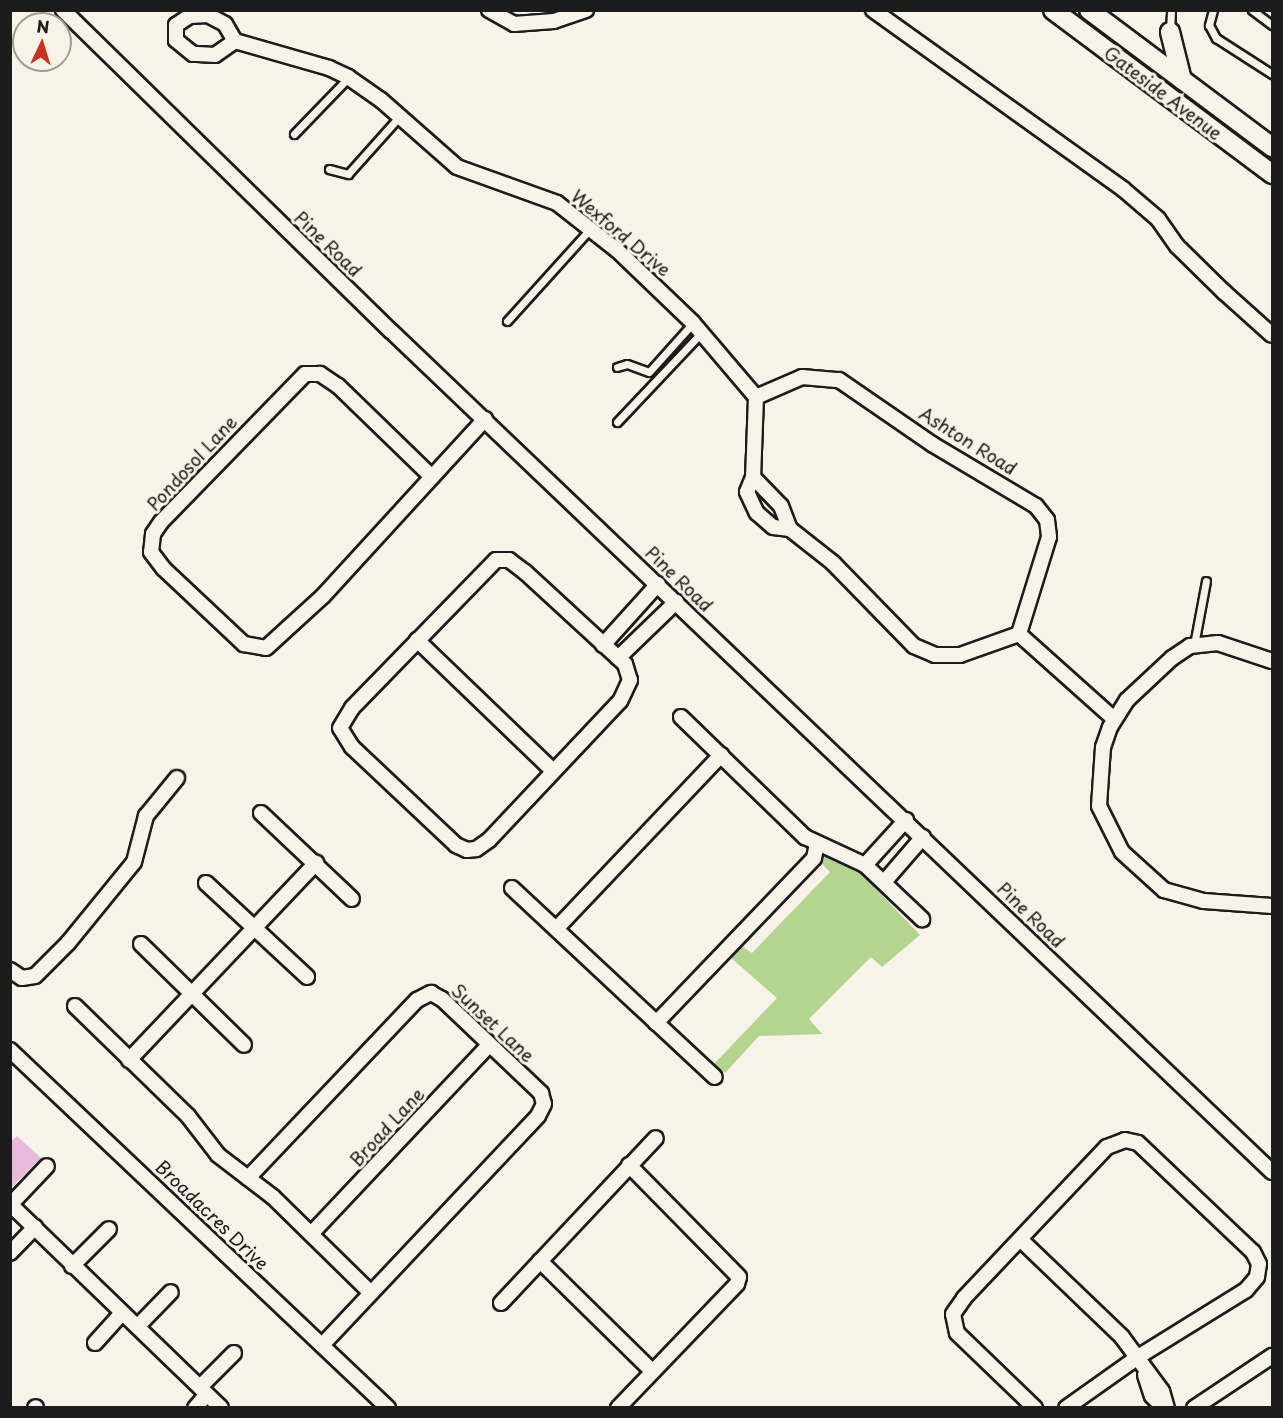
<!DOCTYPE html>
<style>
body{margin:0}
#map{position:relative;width:1283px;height:1418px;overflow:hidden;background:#f7f3e8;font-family:"Playpen Sans",sans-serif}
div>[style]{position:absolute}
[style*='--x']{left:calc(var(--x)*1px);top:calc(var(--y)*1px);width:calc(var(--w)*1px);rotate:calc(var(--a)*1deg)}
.green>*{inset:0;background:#b3d58f}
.building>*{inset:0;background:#eabbdd}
.roads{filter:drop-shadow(2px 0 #1c1c1c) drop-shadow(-2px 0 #1c1c1c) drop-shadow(0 2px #1c1c1c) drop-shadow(0 -2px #1c1c1c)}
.lane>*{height:7px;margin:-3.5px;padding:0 3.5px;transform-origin:3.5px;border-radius:3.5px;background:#f7f3e8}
.street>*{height:14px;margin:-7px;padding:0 7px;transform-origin:7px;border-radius:7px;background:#f7f3e8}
.secondary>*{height:18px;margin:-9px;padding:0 9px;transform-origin:9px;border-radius:9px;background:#f7f3e8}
span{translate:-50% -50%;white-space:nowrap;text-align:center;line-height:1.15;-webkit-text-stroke:6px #f7f3e8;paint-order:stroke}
.street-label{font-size:18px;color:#1c1c1c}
.frame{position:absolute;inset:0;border:12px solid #1c1c1c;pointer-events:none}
.north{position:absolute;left:12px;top:12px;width:60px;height:60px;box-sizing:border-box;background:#f7f3e8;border:2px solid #9f9d96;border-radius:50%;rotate:4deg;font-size:16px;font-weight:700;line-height:24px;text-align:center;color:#1c1c1c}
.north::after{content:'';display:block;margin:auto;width:21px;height:27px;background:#c8321e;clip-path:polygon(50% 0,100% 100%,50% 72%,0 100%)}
</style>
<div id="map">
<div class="green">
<i style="clip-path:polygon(824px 856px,856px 868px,920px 935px,882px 967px,871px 957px,809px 1019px,822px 1034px,759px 1036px,725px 1073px,714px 1064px,777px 998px,730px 957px,740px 945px,752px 953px,830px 872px,819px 861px)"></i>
</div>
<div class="building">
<i style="clip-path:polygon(17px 1136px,41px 1158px,10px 1189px,10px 1142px)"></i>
</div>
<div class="roads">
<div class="lane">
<i style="--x:1213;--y:10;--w:16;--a:105"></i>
<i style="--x:1209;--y:25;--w:15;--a:62"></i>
<i style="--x:1216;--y:38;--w:67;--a:32.7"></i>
<i style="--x:1252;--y:10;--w:25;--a:37"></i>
<i style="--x:1170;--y:31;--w:21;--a:-87"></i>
<i style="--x:294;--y:134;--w:78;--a:-46"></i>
<i style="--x:329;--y:169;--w:20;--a:15"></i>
<i style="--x:348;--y:174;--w:76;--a:-48.2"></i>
<i style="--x:507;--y:321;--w:125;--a:-47.9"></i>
<i style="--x:617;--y:367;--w:10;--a:-17"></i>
<i style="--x:627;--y:364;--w:23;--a:20"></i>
<i style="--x:649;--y:372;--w:66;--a:-48.1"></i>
<i style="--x:617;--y:422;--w:124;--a:-46.6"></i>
<i style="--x:1194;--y:645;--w:65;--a:-79.4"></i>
</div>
<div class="street">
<i style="--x:63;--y:10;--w:459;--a:44.4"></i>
<i style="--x:391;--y:331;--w:1218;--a:43.67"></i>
<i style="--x:489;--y:10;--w:29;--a:29"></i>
<i style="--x:514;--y:24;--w:40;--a:-4.3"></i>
<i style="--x:554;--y:21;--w:34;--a:-19"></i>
<i style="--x:873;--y:10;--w:307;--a:35.6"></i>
<i style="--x:1123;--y:189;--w:46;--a:40.6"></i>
<i style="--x:1158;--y:219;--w:33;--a:55"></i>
<i style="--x:1177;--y:246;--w:66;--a:44.4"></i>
<i style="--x:1224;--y:292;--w:64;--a:41.9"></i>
<i style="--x:208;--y:15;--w:19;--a:28"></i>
<i style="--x:225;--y:24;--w:20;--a:60"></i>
<i style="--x:235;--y:41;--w:24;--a:145"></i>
<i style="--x:215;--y:55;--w:22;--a:-177"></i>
<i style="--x:193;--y:54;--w:22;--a:-141"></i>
<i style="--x:176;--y:40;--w:15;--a:-90"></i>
<i style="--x:176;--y:25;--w:17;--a:-33"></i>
<i style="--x:190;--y:16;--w:18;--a:-3"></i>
<i style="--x:235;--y:41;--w:98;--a:16"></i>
<i style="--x:329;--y:68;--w:21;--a:25"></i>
<i style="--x:348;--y:77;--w:40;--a:34.9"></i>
<i style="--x:381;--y:100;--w:101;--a:41.4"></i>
<i style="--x:457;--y:167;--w:106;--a:19.8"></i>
<i style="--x:557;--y:203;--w:76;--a:38.1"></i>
<i style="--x:617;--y:250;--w:105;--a:43.8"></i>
<i style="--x:693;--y:323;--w:97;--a:49.6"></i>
<i style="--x:756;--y:397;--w:80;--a:92.1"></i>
<i style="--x:753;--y:477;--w:16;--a:112"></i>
<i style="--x:747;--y:492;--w:23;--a:65"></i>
<i style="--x:757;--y:513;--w:21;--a:41"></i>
<i style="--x:773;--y:527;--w:17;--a:7"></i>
<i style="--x:790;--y:529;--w:55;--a:38.3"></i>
<i style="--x:833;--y:563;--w:116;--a:45.7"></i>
<i style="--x:914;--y:646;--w:23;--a:23"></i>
<i style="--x:935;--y:655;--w:25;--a:0"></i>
<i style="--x:960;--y:655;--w:63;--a:-19.6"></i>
<i style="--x:756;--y:397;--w:50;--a:-23.5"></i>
<i style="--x:802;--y:377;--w:37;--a:5"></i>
<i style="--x:839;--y:380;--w:113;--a:34.5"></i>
<i style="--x:932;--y:444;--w:121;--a:30.8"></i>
<i style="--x:1036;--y:506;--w:18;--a:52"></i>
<i style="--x:1047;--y:520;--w:17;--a:83"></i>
<i style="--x:1049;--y:537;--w:102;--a:107.2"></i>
<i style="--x:432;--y:477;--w:131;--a:-135.9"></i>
<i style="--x:338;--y:386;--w:22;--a:-146"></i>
<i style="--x:320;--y:374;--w:15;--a:180"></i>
<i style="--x:305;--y:374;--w:206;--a:134.2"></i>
<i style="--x:161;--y:522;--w:14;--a:124"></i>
<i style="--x:153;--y:534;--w:18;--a:96"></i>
<i style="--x:151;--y:552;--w:21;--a:53"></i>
<i style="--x:164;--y:569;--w:110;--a:43.2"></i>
<i style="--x:244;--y:644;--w:22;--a:10"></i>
<i style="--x:266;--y:648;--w:77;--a:-42.4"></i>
<i style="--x:323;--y:596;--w:240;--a:-47.5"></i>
<i style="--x:753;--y:477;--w:40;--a:46"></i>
<i style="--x:781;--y:506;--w:25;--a:69"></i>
<i style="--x:496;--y:560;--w:13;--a:0"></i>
<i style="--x:509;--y:560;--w:20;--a:37"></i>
<i style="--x:525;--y:572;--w:136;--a:42.6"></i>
<i style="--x:625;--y:664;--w:17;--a:73"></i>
<i style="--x:630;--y:680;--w:23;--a:115"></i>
<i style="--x:620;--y:701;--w:191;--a:133.3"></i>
<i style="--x:489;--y:840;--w:16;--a:145"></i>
<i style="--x:476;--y:849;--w:9;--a:174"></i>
<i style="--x:467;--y:850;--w:12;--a:-156"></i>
<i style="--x:456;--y:845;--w:143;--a:-136.7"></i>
<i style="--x:352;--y:747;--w:22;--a:-122"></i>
<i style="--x:340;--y:728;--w:23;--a:-59"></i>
<i style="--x:352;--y:708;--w:206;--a:-45.8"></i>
<i style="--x:1019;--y:634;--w:127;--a:41.8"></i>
<i style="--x:417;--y:640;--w:187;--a:43.9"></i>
<i style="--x:603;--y:645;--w:82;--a:-48"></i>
<i style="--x:618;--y:658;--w:81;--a:-44"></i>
<i style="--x:1272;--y:661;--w:57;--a:-161.6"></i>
<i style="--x:1218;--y:643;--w:28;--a:174"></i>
<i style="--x:1190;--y:646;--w:22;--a:146"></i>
<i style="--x:1172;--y:658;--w:62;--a:137"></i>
<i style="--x:1127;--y:700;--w:32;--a:122"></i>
<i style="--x:1110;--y:727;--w:21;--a:109"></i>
<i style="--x:1103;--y:747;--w:59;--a:93.9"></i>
<i style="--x:1099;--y:806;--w:51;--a:63.4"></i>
<i style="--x:1122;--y:852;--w:57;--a:42.1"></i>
<i style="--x:1164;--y:890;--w:41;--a:15.4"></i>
<i style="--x:1204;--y:901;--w:68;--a:4.2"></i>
<i style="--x:681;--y:717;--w:173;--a:44.1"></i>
<i style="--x:805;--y:837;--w:66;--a:25"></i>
<i style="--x:865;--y:865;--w:79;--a:43.5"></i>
<i style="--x:261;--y:813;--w:125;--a:43.4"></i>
<i style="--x:865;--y:865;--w:61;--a:-47.7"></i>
<i style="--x:885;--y:881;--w:58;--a:-49.2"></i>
<i style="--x:206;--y:883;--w:138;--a:42.9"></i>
<i style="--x:512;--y:888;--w:277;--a:43"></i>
<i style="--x:556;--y:929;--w:240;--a:-46.5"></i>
<i style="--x:141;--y:944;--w:144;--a:44.4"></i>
<i style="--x:10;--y:970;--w:14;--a:34"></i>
<i style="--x:22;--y:978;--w:13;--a:-9"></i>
<i style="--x:35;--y:976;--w:47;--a:-45"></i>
<i style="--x:68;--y:943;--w:104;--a:-50.8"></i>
<i style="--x:134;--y:862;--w:48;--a:-75.4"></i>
<i style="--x:146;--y:816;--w:49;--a:-50.8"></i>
<i style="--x:75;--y:1006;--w:158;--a:44.2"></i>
<i style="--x:188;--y:1116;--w:49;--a:52.4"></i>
<i style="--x:218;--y:1155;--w:69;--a:37.4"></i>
<i style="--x:273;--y:1197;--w:136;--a:44.4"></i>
<i style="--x:656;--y:1023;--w:228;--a:-46.2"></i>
<i style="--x:814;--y:858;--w:14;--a:-78"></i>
<i style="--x:10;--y:1050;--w:521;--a:43.44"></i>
<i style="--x:129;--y:1060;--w:272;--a:-46.5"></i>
<i style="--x:248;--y:1178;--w:245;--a:-46.5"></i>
<i style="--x:417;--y:1000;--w:16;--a:-27"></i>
<i style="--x:431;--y:993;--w:13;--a:29"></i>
<i style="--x:442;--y:999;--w:137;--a:43.5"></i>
<i style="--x:541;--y:1093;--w:11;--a:75"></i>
<i style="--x:544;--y:1104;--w:13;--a:117"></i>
<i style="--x:538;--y:1116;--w:315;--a:133.3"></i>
<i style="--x:10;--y:1204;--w:293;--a:44"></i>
<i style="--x:11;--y:1204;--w:52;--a:-46.5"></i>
<i style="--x:311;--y:1234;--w:260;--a:-46.7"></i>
<i style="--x:1021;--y:1240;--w:140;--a:43.8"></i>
<i style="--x:1122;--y:1337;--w:67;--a:53.5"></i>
<i style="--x:1162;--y:1391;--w:18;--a:74"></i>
<i style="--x:10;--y:1253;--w:36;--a:-46"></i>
<i style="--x:540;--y:1261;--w:157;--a:44.5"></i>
<i style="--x:72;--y:1266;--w:52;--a:-45"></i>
<i style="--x:501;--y:1303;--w:226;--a:-46.8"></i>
<i style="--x:138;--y:1326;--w:47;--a:-45.9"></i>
<i style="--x:95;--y:1343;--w:40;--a:-48"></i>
<i style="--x:1145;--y:1375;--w:22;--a:72"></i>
<i style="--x:1152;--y:1396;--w:17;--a:45"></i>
<i style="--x:200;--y:1387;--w:48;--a:-45"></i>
<i style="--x:35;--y:1408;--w:1;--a:-45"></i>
<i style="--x:195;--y:1408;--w:18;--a:-49"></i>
<i style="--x:618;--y:1408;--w:172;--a:-46.2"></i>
<i style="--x:737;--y:1284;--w:7;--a:-74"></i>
<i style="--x:739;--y:1277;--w:157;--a:-134.5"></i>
<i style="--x:1035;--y:1408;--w:108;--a:-136.1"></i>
<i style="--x:957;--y:1333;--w:19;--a:-102"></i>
<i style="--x:953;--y:1314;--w:19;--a:-55"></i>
<i style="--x:964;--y:1298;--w:208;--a:-46.6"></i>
<i style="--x:1107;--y:1147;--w:19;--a:-21"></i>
<i style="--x:1125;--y:1140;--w:13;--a:13"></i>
<i style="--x:1138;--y:1143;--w:158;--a:43.5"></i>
<i style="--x:1253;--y:1252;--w:13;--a:63"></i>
<i style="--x:1259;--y:1264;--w:13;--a:99"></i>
<i style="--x:1257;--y:1277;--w:17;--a:130"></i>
<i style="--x:1246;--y:1290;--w:127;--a:148.2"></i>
<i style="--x:1138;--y:1357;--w:88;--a:144.7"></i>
<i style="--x:1194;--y:1408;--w:94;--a:-33.7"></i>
</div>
<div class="secondary">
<i style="--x:1053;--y:10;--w:274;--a:36.8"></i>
<i style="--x:1089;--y:10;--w:229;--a:36.8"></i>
<i style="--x:1170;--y:32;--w:49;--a:76"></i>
</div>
</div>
<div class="street-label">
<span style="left:1163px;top:93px;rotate:37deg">Gateside Avenue</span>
<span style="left:621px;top:233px;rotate:40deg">Wexford Drive</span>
<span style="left:328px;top:244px;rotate:44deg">Pine Road</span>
<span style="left:968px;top:441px;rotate:32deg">Ashton Road</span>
<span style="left:192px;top:463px;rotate:-47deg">Pondosol Lane</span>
<span style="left:679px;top:579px;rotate:44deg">Pine Road</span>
<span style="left:1031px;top:915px;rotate:44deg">Pine Road</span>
<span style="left:493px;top:1023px;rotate:43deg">Sunset Lane</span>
<span style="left:387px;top:1127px;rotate:-47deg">Broad Lane</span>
<span style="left:212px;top:1215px;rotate:44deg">Broadacres Drive</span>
</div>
<div class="frame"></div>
<div class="north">N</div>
</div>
